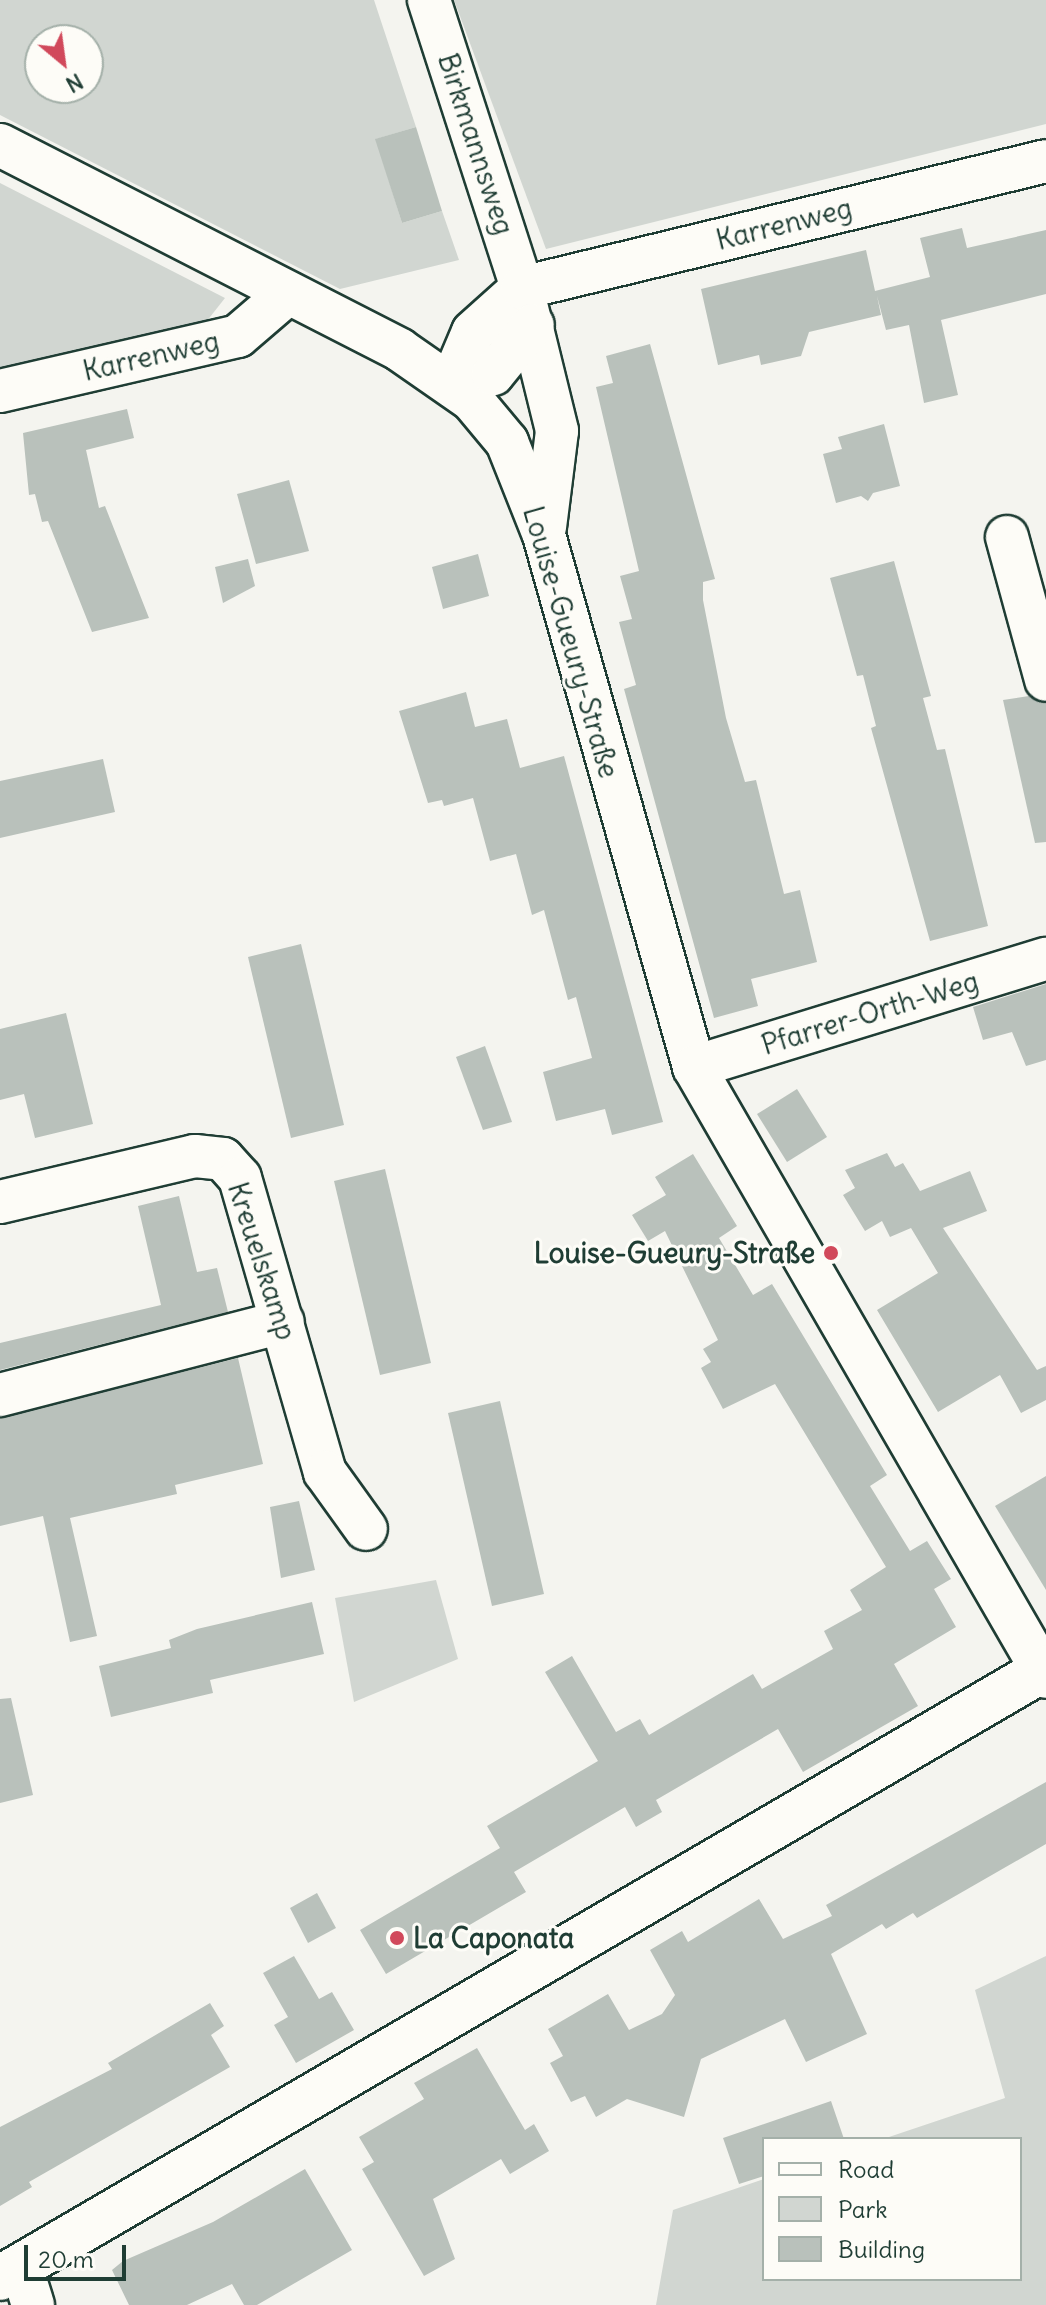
<!DOCTYPE html>
<meta charset="utf-8">
<style>
body{margin:0}
#map{position:relative;width:1046px;height:2305px;overflow:hidden;background:#f4f4ef;font-family:Delius,sans-serif}
div>[style]{position:absolute}
[style*='--x']{left:calc(var(--x)*1px);top:calc(var(--y)*1px);width:calc(var(--w)*1px);rotate:calc(var(--a)*1deg)}
.green>*{inset:0;background:#d1d6d1}
.building>*{inset:0;background:#b9c1bb}
.roads{filter:drop-shadow(2px 0 #1f3d34) drop-shadow(-2px 0 #1f3d34) drop-shadow(0 2px #1f3d34) drop-shadow(0 -2px #1f3d34)}
.minor>*{height:42px;margin:-21px;padding:0 21px;transform-origin:21px;border-radius:21px;background:#fdfcf7}
.major>*{height:44px;margin:-22px;padding:0 22px;transform-origin:22px;border-radius:22px;background:#fdfcf7}
.dots>*{width:22px;height:22px;translate:-50% -50%;box-sizing:border-box;border:4px solid #fdfcf7;border-radius:50%}
span{translate:-50% -50%;white-space:nowrap;text-align:center;line-height:1.15;-webkit-text-stroke:6px #fdfcf7;paint-order:stroke}
.street-label{font-size:28px;color:#1f3d34}
.poi-label{font-size:28px;color:#1f3d34;font-weight:700}
.right{translate:-100% -50%;text-align:right}
.left{translate:0 -50%;text-align:left}
.legend{position:absolute;left:762px;top:2137px;width:260px;height:144px;box-sizing:border-box;background:#fdfcf7;border:2px solid #a4b0a9;margin:0;padding:10px 14px;list-style:none;font-size:24px;color:#1f3d34}
.legend li{display:flex;align-items:center;gap:16px;height:40px}
.legend b{width:40px;border:2px solid #a4b0a9}
.north{position:absolute;left:24px;top:24px;width:80px;height:80px;box-sizing:border-box;background:#fdfcf7;border:2px solid #a4b0a9;border-radius:50%;rotate:151deg;font-size:22px;font-weight:700;line-height:32px;text-align:center;color:#1f3d34}
.north::after{content:'';display:block;margin:auto;width:28px;height:36px;background:#d1495b;clip-path:polygon(50% 0,100% 100%,50% 72%,0 100%)}
.scale{position:absolute;left:24px;top:2245px;width:102px;height:36px;box-sizing:border-box;border:4px solid #1f3d34;border-top:0;padding-left:10px;font-size:24px;line-height:28px;white-space:nowrap;color:#1f3d34;-webkit-text-stroke:6px #fdfcf7;paint-order:stroke}
</style>
<div id="map">
<div class="green">
<i style="clip-path:polygon(evenodd,0 0,374px 0,416px 127px,376px 139px,402px 223px,442px 211px,459px 260px,340px 289px,0 115px,0 0,40px 40px,88px 40px,88px 88px,40px 88px,40px 40px)"></i>
<i style="clip-path:polygon(454px 0,1046px 0,1046px 124px,546px 249px)"></i>
<i style="clip-path:polygon(0 183px,225px 298px,199px 331px,0 373px)"></i>
<i style="clip-path:polygon(436px 1580px,458px 1659px,354px 1702px,335px 1598px)"></i>
<i style="clip-path:polygon(1046px 1956px,1046px 2305px,656px 2305px,673px 2210px,764px 2179px,764px 2279px,1020px 2279px,1020px 2139px,883px 2139px,1005px 2098px,975px 1990px)"></i>
</div>
<div class="building">
<i style="clip-path:polygon(416px 127px,442px 211px,402px 223px,375px 139px)"></i>
<i style="clip-path:polygon(962px 228px,967px 248px,1046px 230px,1046px 294px,941px 320px,958px 395px,924px 403px,909px 325px,886px 330px,877px 296px,881px 315px,809px 332px,801px 356px,761px 365px,759px 355px,718px 365px,701px 289px,866px 250px,875px 291px,930px 277px,920px 238px)"></i>
<i style="clip-path:polygon(650px 344px,715px 579px,703px 582px,703px 600px,726px 718px,745px 782px,756px 780px,784px 894px,800px 890px,817px 962px,751px 979px,758px 1006px,714px 1018px,624px 689px,636px 685px,619px 622px,632px 619px,620px 576px,639px 571px,596px 387px,613px 383px,606px 356px)"></i>
<i style="clip-path:polygon(127px 409px,134px 438px,86px 450px,99px 508px,105px 506px,149px 618px,92px 632px,48px 521px,42px 522px,35px 494px,29px 495px,23px 433px)"></i>
<i style="clip-path:polygon(884px 424px,900px 486px,873px 493px,868px 501px,861px 496px,836px 503px,823px 454px,842px 449px,838px 437px)"></i>
<i style="clip-path:polygon(289px 480px,309px 551px,256px 564px,237px 494px)"></i>
<i style="clip-path:polygon(478px 554px,489px 596px,443px 609px,432px 567px)"></i>
<i style="clip-path:polygon(248px 559px,255px 586px,223px 603px,215px 567px)"></i>
<i style="clip-path:polygon(894px 561px,931px 696px,923px 698px,937px 750px,945px 749px,988px 926px,930px 941px,871px 728px,876px 726px,863px 675px,857px 676px,830px 578px)"></i>
<i style="clip-path:polygon(466px 692px,475px 727px,507px 719px,520px 768px,564px 756px,663px 1122px,612px 1135px,605px 1109px,556px 1121px,543px 1072px,592px 1058px,576px 997px,568px 1000px,544px 910px,532px 915px,516px 854px,490px 861px,473px 798px,444px 806px,442px 800px,428px 803px,399px 711px)"></i>
<i style="clip-path:polygon(1029px 696px,1046px 703px,1046px 842px,1035px 843px,1003px 700px)"></i>
<i style="clip-path:polygon(103px 759px,115px 812px,0 838px,0 781px)"></i>
<i style="clip-path:polygon(301px 944px,344px 1125px,291px 1138px,248px 957px)"></i>
<i style="clip-path:polygon(1046px 984px,1046px 1060px,1026px 1066px,1012px 1032px,983px 1040px,973px 1007px)"></i>
<i style="clip-path:polygon(66px 1013px,93px 1124px,35px 1138px,24px 1094px,0 1100px,0 1029px)"></i>
<i style="clip-path:polygon(485px 1046px,512px 1122px,483px 1130px,456px 1057px)"></i>
<i style="clip-path:polygon(797px 1089px,827px 1137px,787px 1162px,757px 1114px)"></i>
<i style="clip-path:polygon(887px 1153px,895px 1167px,903px 1163px,920px 1191px,970px 1171px,987px 1211px,943px 1228px,1037px 1370px,1046px 1366px,1046px 1400px,1021px 1413px,1000px 1375px,938px 1412px,877px 1310px,938px 1273px,911px 1228px,890px 1237px,882px 1221px,865px 1231px,843px 1195px,855px 1188px,845px 1170px)"></i>
<i style="clip-path:polygon(693px 1154px,737px 1226px,719px 1238px,753px 1295px,772px 1284px,887px 1475px,870px 1486px,910px 1551px,927px 1541px,951px 1579px,934px 1589px,956px 1627px,894px 1664px,918px 1706px,803px 1772px,778px 1729px,656px 1800px,662px 1812px,636px 1827px,625px 1807px,514px 1872px,526px 1892px,386px 1974px,360px 1930px,500px 1848px,487px 1826px,598px 1761px,545px 1672px,572px 1656px,616px 1732px,640px 1719px,649px 1735px,753px 1674px,762px 1689px,833px 1649px,824px 1631px,862px 1610px,850px 1590px,886px 1567px,775px 1384px,723px 1409px,701px 1368px,711px 1362px,703px 1349px,718px 1340px,665px 1231px,648px 1241px,632px 1215px,666px 1195px,655px 1177px)"></i>
<i style="clip-path:polygon(385px 1169px,431px 1363px,380px 1375px,334px 1181px)"></i>
<i style="clip-path:polygon(179px 1196px,197px 1272px,217px 1268px,228px 1312px,0 1370px,0 1343px,161px 1305px,138px 1206px)"></i>
<i style="clip-path:polygon(238px 1358px,263px 1464px,175px 1485px,177px 1494px,70px 1518px,97px 1636px,70px 1642px,43px 1516px,0 1526px,0 1418px)"></i>
<i style="clip-path:polygon(500px 1401px,544px 1594px,492px 1606px,448px 1413px)"></i>
<i style="clip-path:polygon(1046px 1476px,1046px 1590px,995px 1506px)"></i>
<i style="clip-path:polygon(299px 1501px,315px 1570px,281px 1578px,270px 1507px)"></i>
<i style="clip-path:polygon(312px 1602px,324px 1654px,210px 1680px,213px 1693px,111px 1717px,99px 1666px,171px 1648px,169px 1640px,197px 1629px)"></i>
<i style="clip-path:polygon(11px 1698px,33px 1795px,0 1803px,0 1699px)"></i>
<i style="clip-path:polygon(1046px 1782px,1046px 1844px,917px 1918px,913px 1913px,886px 1929px,882px 1924px,831px 1954px,867px 2034px,806px 2062px,785px 2019px,701px 2059px,684px 2117px,627px 2099px,596px 2117px,585px 2096px,571px 2102px,550px 2063px,563px 2056px,548px 2029px,608px 1994px,629px 2030px,662px 2014px,675px 1995px,650px 1950px,682px 1931px,688px 1942px,759px 1899px,783px 1939px,832px 1916px,826px 1905px)"></i>
<i style="clip-path:polygon(317px 1893px,336px 1928px,308px 1943px,290px 1908px)"></i>
<i style="clip-path:polygon(294px 1956px,319px 1999px,332px 1992px,354px 2030px,296px 2063px,274px 2025px,288px 2017px,263px 1973px)"></i>
<i style="clip-path:polygon(210px 2003px,224px 2026px,211px 2035px,230px 2067px,29px 2182px,32px 2187px,0 2206px,0 2127px,112px 2069px,108px 2063px)"></i>
<i style="clip-path:polygon(477px 2048px,525px 2130px,534px 2124px,549px 2151px,510px 2174px,501px 2159px,433px 2199px,455px 2259px,424px 2276px,362px 2169px,374px 2162px,359px 2137px,424px 2099px,414px 2083px)"></i>
<i style="clip-path:polygon(831px 2101px,844px 2139px,764px 2139px,764px 2176px,739px 2184px,723px 2138px)"></i>
<i style="clip-path:polygon(305px 2169px,352px 2250px,257px 2305px,244px 2305px,232px 2284px,187px 2305px,129px 2305px,112px 2270px,123px 2261px,213px 2222px)"></i>
</div>
<div class="roads">
<div class="minor">
<i style="--x:429;--y:0;--w:303;--a:72.1"></i>
<i style="--x:522;--y:288;--w:147;--a:76.2"></i>
<i style="--x:557;--y:431;--w:97;--a:97.1"></i>
<i style="--x:0;--y:145;--w:449;--a:27.1"></i>
<i style="--x:400;--y:350;--w:88;--a:34.8"></i>
<i style="--x:472;--y:400;--w:55;--a:50.2"></i>
<i style="--x:507;--y:442;--w:100;--a:68.3"></i>
<i style="--x:544;--y:535;--w:553;--a:74.25"></i>
<i style="--x:694;--y:1067;--w:704;--a:60.01"></i>
<i style="--x:451;--y:384;--w:56;--a:-67.1"></i>
<i style="--x:473;--y:332;--w:66;--a:-41.9"></i>
<i style="--x:522;--y:288;--w:539;--a:-13.62"></i>
<i style="--x:451;--y:384;--w:43;--a:-13.4"></i>
<i style="--x:493;--y:374;--w:63;--a:-50.8"></i>
<i style="--x:0;--y:391;--w:244;--a:-13"></i>
<i style="--x:238;--y:336;--w:66;--a:-40.7"></i>
<i style="--x:1007;--y:537;--w:148;--a:74.7"></i>
<i style="--x:694;--y:1067;--w:368;--a:-17.1"></i>
<i style="--x:0;--y:1202;--w:200;--a:-13.3"></i>
<i style="--x:195;--y:1156;--w:28;--a:6"></i>
<i style="--x:223;--y:1159;--w:25;--a:48"></i>
<i style="--x:240;--y:1178;--w:306;--a:73.9"></i>
<i style="--x:325;--y:1472;--w:70;--a:54.3"></i>
<i style="--x:0;--y:1395;--w:292;--a:-14.5"></i>
<i style="--x:21;--y:2266;--w:41;--a:72.9"></i>
</div>
<div class="major">
<i style="--x:0;--y:2278;--w:1211;--a:-30.25"></i>
</div>
</div>
<div class="dots">
<i style="left:831px;top:1253px;background:#d1495b"></i>
<i style="left:397px;top:1938px;background:#d1495b"></i>
</div>
<div class="street-label">
<span style="left:476px;top:144px;rotate:72deg">Birkmannsweg</span>
<span style="left:784px;top:224px;rotate:-14deg">Karrenweg</span>
<span style="left:151px;top:356px;rotate:-13deg">Karrenweg</span>
<span style="left:571px;top:642px;rotate:74deg">Louise-Gueury-Straße</span>
<span style="left:870px;top:1013px;rotate:-17deg">Pfarrer-Orth-Weg</span>
<span style="left:262px;top:1261px;rotate:72deg">Kreuelskamp</span>
</div>
<div class="poi-label">
<span class="right" style="left:815px;top:1253px">Louise-Gueury-Straße</span>
<span class="left" style="left:413px;top:1938px">La Caponata</span>
</div>
<ul class="legend">
<li><b style="height:10px;background:#fdfcf7"></b>Road</li>
<li><b style="height:22px;background:#d1d6d1"></b>Park</li>
<li><b style="height:22px;background:#b9c1bb"></b>Building</li>
</ul>
<div class="north">N</div>
<div class="scale">20 m</div>
</div>
